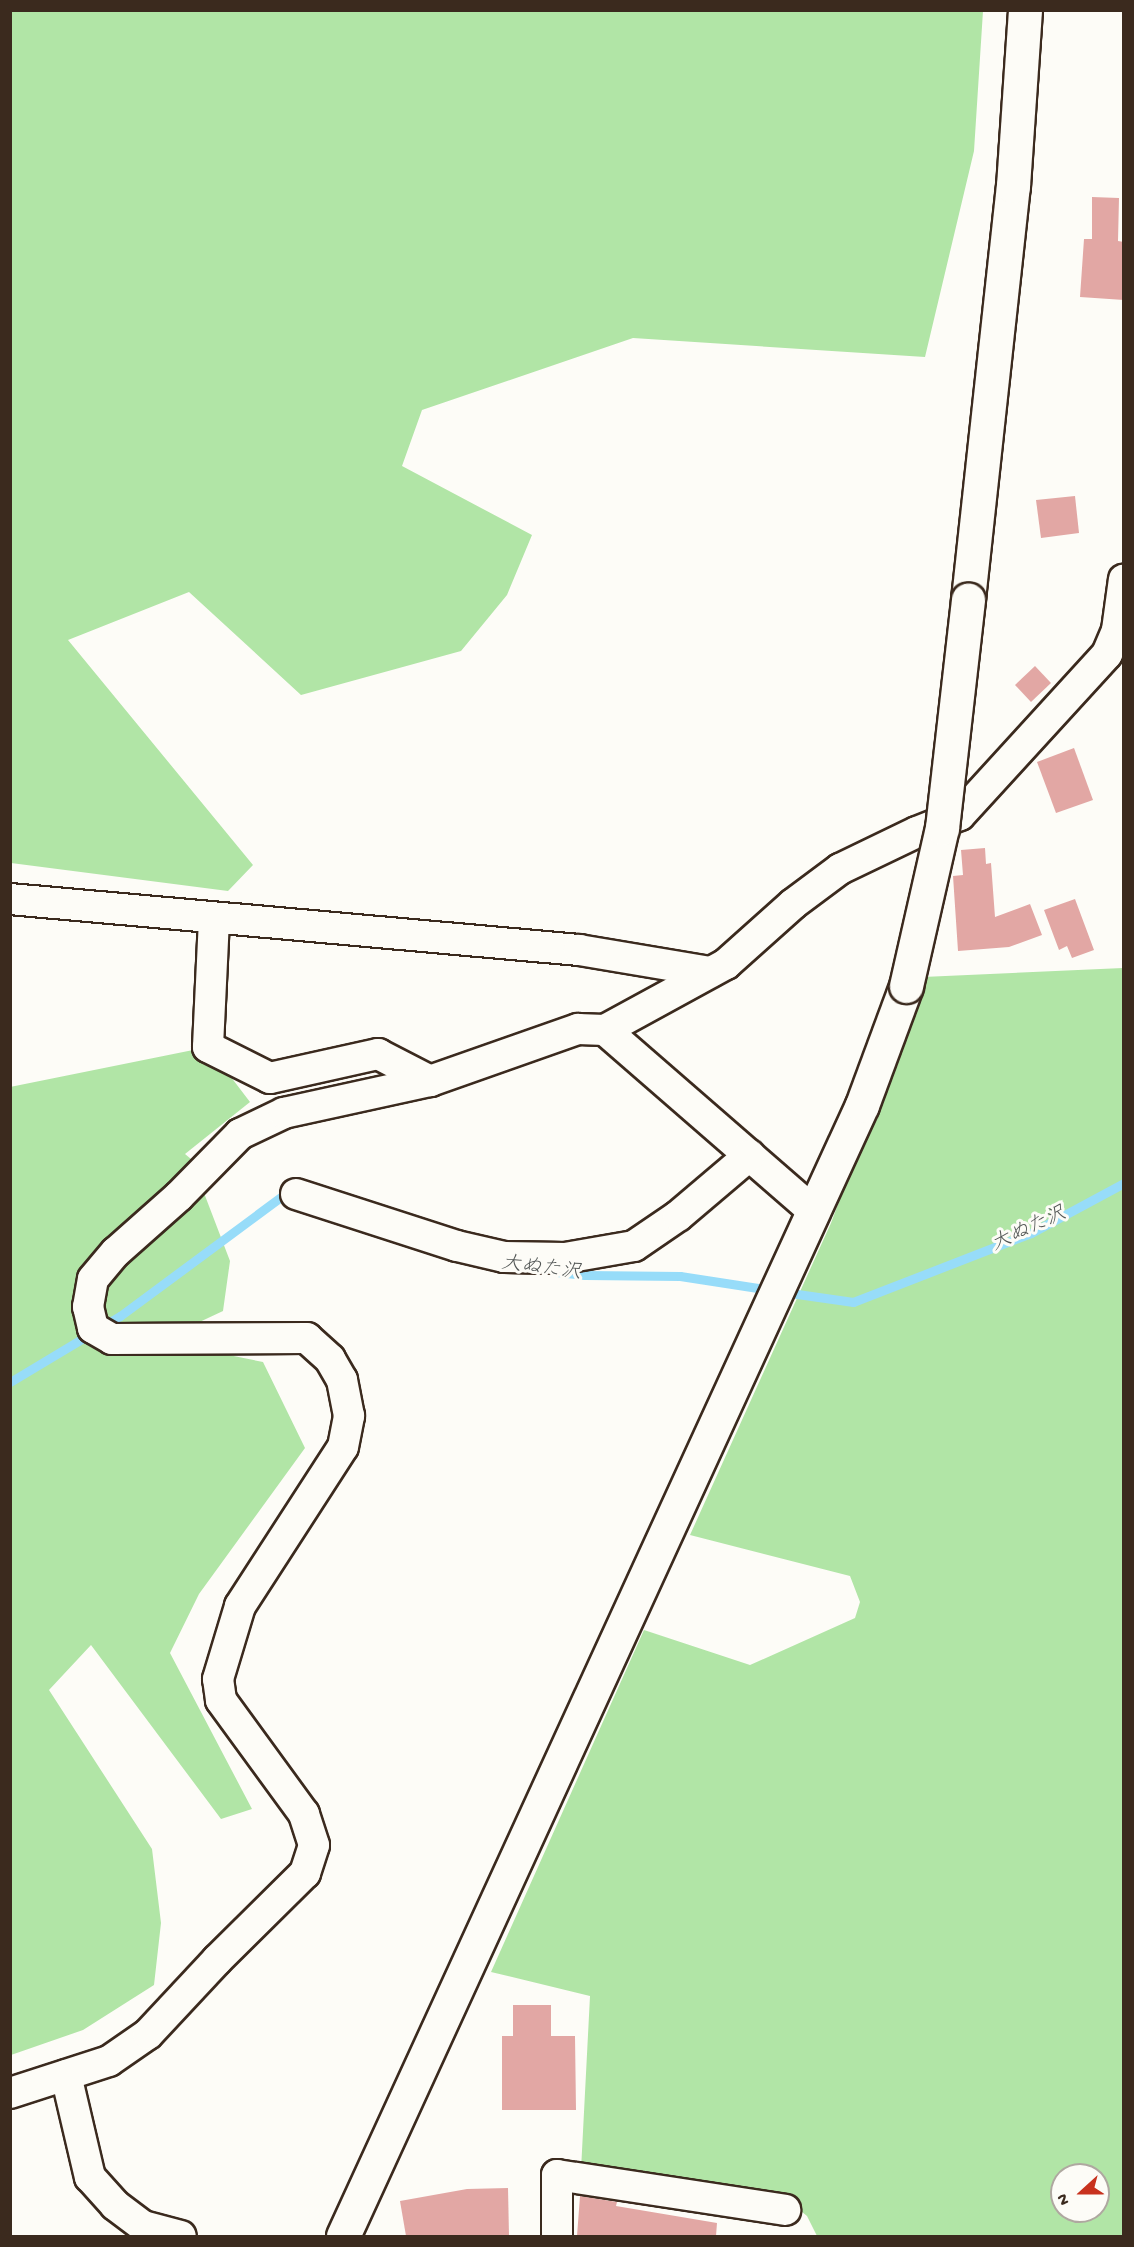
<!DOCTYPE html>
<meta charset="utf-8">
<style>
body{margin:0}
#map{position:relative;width:1134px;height:2247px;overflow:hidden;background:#fdfcf7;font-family:"Gochi Hand","Klee One",sans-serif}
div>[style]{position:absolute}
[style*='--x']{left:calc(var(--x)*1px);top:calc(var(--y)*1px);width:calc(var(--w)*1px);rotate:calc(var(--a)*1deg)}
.green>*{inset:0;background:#b1e5a6}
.stream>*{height:9px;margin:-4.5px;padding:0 4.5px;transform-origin:4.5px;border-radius:4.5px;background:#97dcf9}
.building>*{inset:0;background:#e2a7a4}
.roads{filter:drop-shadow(2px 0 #3b2a1e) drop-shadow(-2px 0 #3b2a1e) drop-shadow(0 2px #3b2a1e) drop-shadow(0 -2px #3b2a1e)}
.street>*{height:30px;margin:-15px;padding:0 15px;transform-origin:15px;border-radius:15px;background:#fdfcf7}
.secondary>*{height:33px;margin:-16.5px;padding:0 16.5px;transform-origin:16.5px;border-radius:16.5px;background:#fdfcf7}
.bridges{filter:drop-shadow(2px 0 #3b2a1e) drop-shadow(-2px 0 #3b2a1e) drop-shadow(0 2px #3b2a1e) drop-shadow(0 -2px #3b2a1e)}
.secondary-bridge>*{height:33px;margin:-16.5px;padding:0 16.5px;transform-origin:16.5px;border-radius:16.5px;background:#fdfcf7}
span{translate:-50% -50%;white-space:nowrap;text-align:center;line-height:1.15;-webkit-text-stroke:6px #fdfcf7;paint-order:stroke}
.water-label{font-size:20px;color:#525655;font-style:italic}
.frame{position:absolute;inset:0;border:12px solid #3b2a1e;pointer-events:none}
.north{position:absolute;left:1050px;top:2163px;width:60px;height:60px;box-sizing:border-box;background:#fdfcf7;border:2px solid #afa8a0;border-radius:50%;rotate:249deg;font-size:16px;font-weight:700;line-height:24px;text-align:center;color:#3b2a1e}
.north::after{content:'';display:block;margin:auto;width:21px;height:27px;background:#c8321e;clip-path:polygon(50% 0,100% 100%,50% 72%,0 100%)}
</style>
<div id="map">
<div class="green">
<i style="clip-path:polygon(11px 10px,983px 11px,974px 151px,925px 357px,633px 338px,422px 410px,402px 466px,532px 535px,507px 595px,461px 651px,301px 695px,189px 592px,68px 640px,253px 865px,228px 891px,11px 863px)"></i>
<i style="clip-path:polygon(evenodd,1123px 968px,1123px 2236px,817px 2236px,807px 2216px,785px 2198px,581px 2170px,590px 1996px,491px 1972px,644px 1630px,750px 1665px,855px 1618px,860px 1602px,850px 1576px,690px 1535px,831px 1223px,923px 977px,1123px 968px,1062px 2175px,1098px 2175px,1098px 2211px,1062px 2211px,1062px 2175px)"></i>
<i style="clip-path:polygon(208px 1047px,250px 1102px,185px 1154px,191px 1159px,230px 1261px,223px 1311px,159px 1341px,263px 1362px,305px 1448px,199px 1594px,170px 1653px,252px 1809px,221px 1819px,91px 1645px,49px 1690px,152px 1849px,161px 1923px,154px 1985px,83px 2030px,11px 2055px,10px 1087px)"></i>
</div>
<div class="stream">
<i style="--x:557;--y:1272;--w:28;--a:6"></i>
<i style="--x:585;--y:1275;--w:95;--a:0.6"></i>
<i style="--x:680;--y:1276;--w:91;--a:8.8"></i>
<i style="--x:783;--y:1292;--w:71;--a:8.1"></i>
<i style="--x:853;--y:1302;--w:191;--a:-21.2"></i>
<i style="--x:1031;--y:1233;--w:106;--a:-28.3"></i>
<i style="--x:10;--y:1382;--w:128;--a:-31"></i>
<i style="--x:120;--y:1316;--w:212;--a:-36.5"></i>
</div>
<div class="building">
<i style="clip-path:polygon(1092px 197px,1119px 198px,1118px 241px,1124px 242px,1124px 300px,1080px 297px,1084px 239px,1092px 239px)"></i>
<i style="clip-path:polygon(1075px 496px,1079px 533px,1041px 538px,1036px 500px)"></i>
<i style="clip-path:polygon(1035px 666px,1051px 683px,1031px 702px,1015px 685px)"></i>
<i style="clip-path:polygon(1074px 748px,1093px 800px,1056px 813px,1037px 762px)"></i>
<i style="clip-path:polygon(985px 848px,986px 864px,991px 863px,995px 917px,1030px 904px,1042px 935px,1009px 947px,958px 951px,953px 876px,963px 875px,961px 850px)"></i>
<i style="clip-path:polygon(1075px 899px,1094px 950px,1072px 958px,1067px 946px,1059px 950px,1044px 910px)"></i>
<i style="clip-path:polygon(513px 2005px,551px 2005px,551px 2036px,575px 2036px,576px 2110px,502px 2110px,502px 2036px,513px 2036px)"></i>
<i style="clip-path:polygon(508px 2188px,509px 2236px,406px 2236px,400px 2201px,467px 2189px)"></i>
<i style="clip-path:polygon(580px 2196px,617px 2202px,616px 2206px,717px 2223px,716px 2236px,577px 2236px)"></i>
</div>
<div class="roads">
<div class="street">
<i style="--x:10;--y:899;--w:571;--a:5.12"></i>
<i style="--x:579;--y:950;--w:133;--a:9.5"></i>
<i style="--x:214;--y:919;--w:128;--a:92.7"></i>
<i style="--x:208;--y:1047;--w:69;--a:26.6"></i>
<i style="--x:270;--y:1078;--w:111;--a:-12.5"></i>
<i style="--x:378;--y:1054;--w:59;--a:27.4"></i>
<i style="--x:605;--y:1030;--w:274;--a:41"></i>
<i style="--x:296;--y:1194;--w:169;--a:17.9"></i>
<i style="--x:457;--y:1246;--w:48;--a:13.2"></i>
<i style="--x:504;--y:1257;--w:61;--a:0.9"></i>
<i style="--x:565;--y:1258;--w:70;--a:-9.9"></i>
<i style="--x:634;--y:1246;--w:53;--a:-34.3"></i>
<i style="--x:678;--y:1216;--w:94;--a:-40.3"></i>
<i style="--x:66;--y:2075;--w:105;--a:76.8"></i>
<i style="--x:90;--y:2177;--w:38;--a:48"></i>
<i style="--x:115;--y:2205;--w:35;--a:37"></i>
<i style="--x:143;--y:2226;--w:39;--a:15"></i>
<i style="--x:10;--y:2093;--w:104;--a:-17.9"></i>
<i style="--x:109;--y:2061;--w:47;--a:-34.7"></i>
<i style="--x:148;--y:2034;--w:101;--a:-47"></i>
<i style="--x:217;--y:1960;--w:124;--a:-44.7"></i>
<i style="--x:305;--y:1873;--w:29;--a:-72"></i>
<i style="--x:314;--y:1845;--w:33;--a:-108"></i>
<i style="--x:304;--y:1814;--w:141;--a:-126.1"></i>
<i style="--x:221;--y:1700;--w:21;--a:-98"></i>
<i style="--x:218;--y:1679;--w:76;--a:-73.2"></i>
<i style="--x:240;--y:1606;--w:189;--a:-57.1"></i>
<i style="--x:343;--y:1447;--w:32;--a:-79"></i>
<i style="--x:349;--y:1416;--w:37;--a:-101"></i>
<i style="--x:342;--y:1380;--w:24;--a:-120"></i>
<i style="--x:330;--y:1359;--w:31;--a:-138"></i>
<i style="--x:307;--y:1338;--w:195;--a:179.7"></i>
<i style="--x:112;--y:1339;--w:22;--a:-150"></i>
<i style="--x:93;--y:1328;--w:22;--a:-103"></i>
<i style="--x:88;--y:1307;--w:28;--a:-80"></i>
<i style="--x:93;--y:1279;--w:35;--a:-50"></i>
<i style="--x:116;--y:1252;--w:84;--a:-41.6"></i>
<i style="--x:179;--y:1196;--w:87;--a:-45.5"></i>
<i style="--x:240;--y:1134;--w:49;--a:-25.5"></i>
<i style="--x:284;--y:1113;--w:149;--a:-12.4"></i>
<i style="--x:430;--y:1081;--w:157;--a:-19.4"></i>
<i style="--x:578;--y:1029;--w:27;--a:2"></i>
<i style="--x:605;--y:1030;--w:138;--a:-28.6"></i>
<i style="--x:726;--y:964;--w:90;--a:-41.8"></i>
<i style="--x:793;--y:904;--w:59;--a:-36.7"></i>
<i style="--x:840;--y:869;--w:85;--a:-25.7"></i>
<i style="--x:917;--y:832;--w:46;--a:-21.6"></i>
<i style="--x:960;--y:815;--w:218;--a:-47.6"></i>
<i style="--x:1107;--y:654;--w:26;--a:-67"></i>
<i style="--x:1117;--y:630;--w:51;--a:-82.2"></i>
<i style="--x:557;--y:2236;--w:61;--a:-90"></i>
<i style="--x:557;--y:2175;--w:231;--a:8.7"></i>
</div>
<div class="secondary">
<i style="--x:968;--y:599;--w:415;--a:-83.8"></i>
<i style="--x:1013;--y:186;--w:176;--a:-86.1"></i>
<i style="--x:343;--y:2236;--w:1244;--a:-65.35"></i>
<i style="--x:862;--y:1105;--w:127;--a:-69.7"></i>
</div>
</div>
<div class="bridges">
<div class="secondary-bridge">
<i style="--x:906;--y:986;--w:162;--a:-77.2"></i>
<i style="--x:942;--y:828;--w:230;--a:-83.5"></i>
</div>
</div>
<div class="water-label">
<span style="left:1029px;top:1230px;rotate:-25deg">大ぬた沢</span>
<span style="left:541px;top:1269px;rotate:7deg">大ぬた沢</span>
</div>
<div class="frame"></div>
<div class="north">N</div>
</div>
